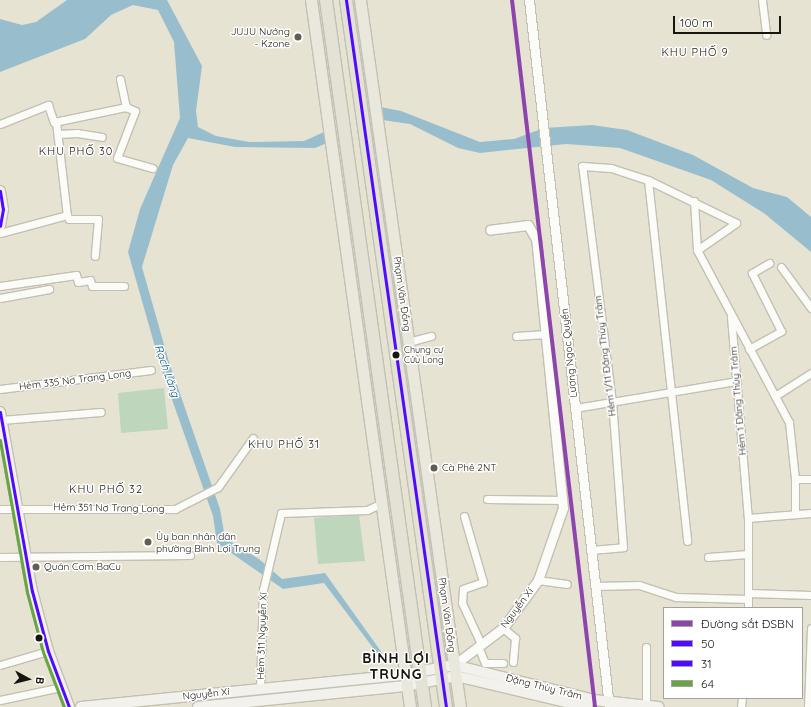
<!DOCTYPE html>
<meta charset="utf-8">
<style>
body{margin:0}
#map{position:relative;width:811px;height:707px;overflow:hidden;background:#e6e3d3;font-family:Quicksand,sans-serif}
div>[style]{position:absolute}
[style*='--x']{left:calc(var(--x)*1px);top:calc(var(--y)*1px);width:calc(var(--w)*1px);rotate:calc(var(--a)*1deg)}
.green>*{inset:0;background:#bed6bc}
.water>*{inset:0;background:#98bece}
.pier>*{inset:0;background:#e6e3d3}
.roads{filter:drop-shadow(1px 0 #c2c0b3) drop-shadow(-1px 0 #c2c0b3) drop-shadow(0 1px #c2c0b3) drop-shadow(0 -1px #c2c0b3)}
.minor>*{height:7px;margin:-3.5px;padding:0 3.5px;transform-origin:3.5px;border-radius:3.5px;background:#fbfbf8}
.tertiary>*{height:9px;margin:-4.5px;padding:0 4.5px;transform-origin:4.5px;border-radius:4.5px;background:#fbfbf8}
.secondary>*{height:10px;margin:-5px;padding:0 5px;transform-origin:5px;border-radius:5px;background:#f3f1eb}
.primary>*{height:11px;margin:-5.5px;padding:0 5.5px;transform-origin:5.5px;border-radius:5.5px;background:#eae8dd}
.trunk>*{height:12px;margin:-6px;padding:0 6px;transform-origin:6px;border-radius:6px;background:#e4e2d4}
.bus-1>*{height:3px;margin:-1.5px;padding:0 1.5px;transform-origin:1.5px;border-radius:1.5px;background:#4f0aff}
.bus-2>*{height:3px;margin:-1.5px;padding:0 1.5px;transform-origin:1.5px;border-radius:1.5px;background:#4f0aff}
.bus-3>*{height:3px;margin:-1.5px;padding:0 1.5px;transform-origin:1.5px;border-radius:1.5px;background:#68a643}
.rail-1>*{height:4px;margin:-2px;padding:0 2px;transform-origin:2px;border-radius:2px;background:#8e44ad}
.dots>*{width:11px;height:11px;translate:-50% -50%;box-sizing:border-box;border:2px solid #fff;border-radius:50%}
span{translate:-50% -50%;white-space:nowrap;text-align:center;line-height:1.15;-webkit-text-stroke:3px #fff;paint-order:stroke}
.bus-label{font-size:9px;color:#18160c}
.left{translate:0 -50%;text-align:left}
.poi-label{font-size:10px;color:#18160c}
.right{translate:-100% -50%;text-align:right}
.street-label{font-size:10px;color:#18160c}
.neighbourhood-label{font-size:11px;color:#18160c;letter-spacing:1px}
.water-label{font-size:11px;color:#014e6d;font-style:italic}
.district-label{font-size:14px;color:#18160c;font-weight:700;letter-spacing:1px}
.legend{position:absolute;left:663px;top:607px;width:140px;height:92px;box-sizing:border-box;background:#fff;border:1px solid #a3a29e;margin:0;padding:5px 7px;list-style:none;font-size:12px;color:#18160c}
.legend li{display:flex;align-items:center;gap:8px;height:20px}
.legend b{width:20px;border:1px solid #a3a29e}
.north{position:absolute;left:8px;top:659px;width:40px;height:40px;-webkit-text-stroke:3px #fff;paint-order:stroke;rotate:97deg;font-size:11px;font-weight:700;line-height:16px;text-align:center;color:#18160c}
.north::after{content:'';display:block;margin:auto;width:14px;height:18px;background:#18160c;clip-path:polygon(50% 0,100% 100%,50% 72%,0 100%)}
.scale{position:absolute;left:673px;top:16px;width:108px;height:18px;box-sizing:border-box;border:2px solid #18160c;border-top:0;padding-left:5px;font-size:12px;line-height:14px;white-space:nowrap;color:#18160c;-webkit-text-stroke:3px #fff;paint-order:stroke}
</style>
<div id="map">
<div class="green">
<i style="clip-path:polygon(164px 388px,168px 429px,121px 433px,118px 393px)"></i>
<i style="clip-path:polygon(359px 515px,365px 561px,318px 564px,314px 518px)"></i>
</div>
<div class="water">
<i style="clip-path:polygon(67px 0,167px 0,202px 66px,196px 111px,198px 127px,216px 136px,249px 142px,304px 141px,380px 107px,401px 111px,480px 142px,514px 139px,544px 128px,592px 125px,627px 130px,693px 155px,753px 188px,787px 197px,811px 217px,811px 252px,765px 214px,711px 180px,620px 148px,566px 144px,480px 153px,458px 148px,410px 124px,382px 120px,315px 148px,235px 147px,188px 138px,173px 165px,142px 267px,169px 362px,220px 509px,225px 538px,259px 559px,282px 579px,325px 573px,385px 657px,383px 661px,324px 583px,283px 589px,217px 543px,213px 516px,162px 371px,128px 252px,140px 209px,180px 118px,174px 42px,158px 10px,133px 5px,111px 15px,85px 39px,0 72px,0 19px,22px 25px,36px 22px)"></i>
</div>
<div class="pier">
<i style="clip-path:polygon(379px 106px,381px 122px,328px 145px,326px 130px)"></i>
</div>
<div class="roads">
<div class="minor">
<i style="--x:762;--y:0;--w:35;--a:83"></i>
<i style="--x:120;--y:79;--w:29;--a:78"></i>
<i style="--x:56;--y:122;--w:94;--a:83.3"></i>
<i style="--x:0;--y:124;--w:52;--a:-21.6"></i>
<i style="--x:48;--y:105;--w:18;--a:71"></i>
<i style="--x:54;--y:122;--w:74;--a:-11.8"></i>
<i style="--x:126;--y:107;--w:10;--a:24"></i>
<i style="--x:135;--y:111;--w:50;--a:111"></i>
<i style="--x:117;--y:158;--w:37;--a:16"></i>
<i style="--x:58;--y:134;--w:19;--a:-3"></i>
<i style="--x:77;--y:133;--w:25;--a:9"></i>
<i style="--x:648;--y:180;--w:363;--a:83.8"></i>
<i style="--x:694;--y:201;--w:49;--a:86.5"></i>
<i style="--x:697;--y:250;--w:195;--a:61.9"></i>
<i style="--x:789;--y:422;--w:57;--a:84"></i>
<i style="--x:795;--y:479;--w:16;--a:0"></i>
<i style="--x:67;--y:215;--w:4;--a:63"></i>
<i style="--x:69;--y:219;--w:29;--a:0"></i>
<i style="--x:98;--y:219;--w:37;--a:95"></i>
<i style="--x:0;--y:233;--w:69;--a:-15"></i>
<i style="--x:781;--y:267;--w:51;--a:53.8"></i>
<i style="--x:0;--y:286;--w:77;--a:-8.2"></i>
<i style="--x:76;--y:275;--w:7;--a:74"></i>
<i style="--x:78;--y:282;--w:12;--a:-9"></i>
<i style="--x:90;--y:280;--w:6;--a:72"></i>
<i style="--x:92;--y:286;--w:32;--a:0"></i>
<i style="--x:0;--y:298;--w:50;--a:-10.4"></i>
<i style="--x:731;--y:317;--w:202;--a:85.2"></i>
<i style="--x:748;--y:518;--w:90;--a:90"></i>
<i style="--x:516;--y:336;--w:30;--a:-4"></i>
<i style="--x:408;--y:342;--w:24;--a:-15"></i>
<i style="--x:749;--y:349;--w:37;--a:-29"></i>
<i style="--x:781;--y:331;--w:65;--a:-116.6"></i>
<i style="--x:752;--y:273;--w:20;--a:-30"></i>
<i style="--x:0;--y:389;--w:152;--a:-7.2"></i>
<i style="--x:775;--y:396;--w:43;--a:-32.6"></i>
<i style="--x:575;--y:408;--w:164;--a:-9.5"></i>
<i style="--x:1;--y:420;--w:100;--a:-4.6"></i>
<i style="--x:795;--y:479;--w:35;--a:90"></i>
<i style="--x:487;--y:499;--w:76;--a:0.8"></i>
<i style="--x:0;--y:509;--w:175;--a:0"></i>
<i style="--x:175;--y:509;--w:48;--a:-27.1"></i>
<i style="--x:218;--y:487;--w:60;--a:-54.5"></i>
<i style="--x:464;--y:516;--w:69;--a:73.9"></i>
<i style="--x:483;--y:582;--w:21;--a:161"></i>
<i style="--x:463;--y:589;--w:14;--a:94"></i>
<i style="--x:462;--y:603;--w:45;--a:65.1"></i>
<i style="--x:748;--y:518;--w:63;--a:-4.5"></i>
<i style="--x:591;--y:550;--w:32;--a:-5"></i>
<i style="--x:623;--y:547;--w:145;--a:-94.3"></i>
<i style="--x:612;--y:402;--w:238;--a:-97.2"></i>
<i style="--x:582;--y:166;--w:29;--a:4"></i>
<i style="--x:611;--y:168;--w:39;--a:18"></i>
<i style="--x:648;--y:180;--w:98;--a:26"></i>
<i style="--x:736;--y:223;--w:47;--a:145.3"></i>
<i style="--x:0;--y:557;--w:190;--a:-0.6"></i>
<i style="--x:708;--y:557;--w:40;--a:-4.3"></i>
<i style="--x:538;--y:580;--w:29;--a:8"></i>
<i style="--x:595;--y:586;--w:44;--a:-1.3"></i>
<i style="--x:639;--y:585;--w:39;--a:18"></i>
<i style="--x:676;--y:597;--w:72;--a:1.6"></i>
<i style="--x:748;--y:593;--w:63;--a:1.8"></i>
<i style="--x:503;--y:628;--w:16;--a:40"></i>
<i style="--x:515;--y:638;--w:24;--a:95"></i>
<i style="--x:478;--y:646;--w:18;--a:68"></i>
<i style="--x:485;--y:663;--w:18;--a:0"></i>
<i style="--x:646;--y:647;--w:57;--a:90"></i>
<i style="--x:0;--y:665;--w:50;--a:-16.3"></i>
<i style="--x:260;--y:689;--w:99;--a:-88.3"></i>
<i style="--x:263;--y:590;--w:79;--a:-76.8"></i>
<i style="--x:281;--y:513;--w:86;--a:-2"></i>
<i style="--x:367;--y:510;--w:17;--a:-25"></i>
<i style="--x:0;--y:700;--w:62;--a:-12"></i>
<i style="--x:741;--y:707;--w:9;--a:-84"></i>
<i style="--x:808;--y:707;--w:79;--a:-87.8"></i>
</div>
<div class="tertiary">
<i style="--x:529;--y:0;--w:712;--a:83.54"></i>
<i style="--x:454;--y:665;--w:61;--a:-37.1"></i>
<i style="--x:503;--y:628;--w:59;--a:-53.9"></i>
<i style="--x:538;--y:580;--w:76;--a:-70.9"></i>
<i style="--x:563;--y:508;--w:270;--a:-95.7"></i>
<i style="--x:536;--y:239;--w:16;--a:-120"></i>
<i style="--x:528;--y:225;--w:38;--a:173"></i>
</div>
<div class="secondary">
<i style="--x:0;--y:191;--w:18;--a:81"></i>
<i style="--x:3;--y:209;--w:17;--a:100"></i>
<i style="--x:0;--y:412;--w:182;--a:79.9"></i>
<i style="--x:32;--y:591;--w:62;--a:75.1"></i>
<i style="--x:48;--y:651;--w:60;--a:69.4"></i>
<i style="--x:81;--y:707;--w:324;--a:-5.7"></i>
<i style="--x:403;--y:675;--w:52;--a:-11.1"></i>
<i style="--x:454;--y:665;--w:144;--a:14"></i>
<i style="--x:594;--y:700;--w:65;--a:6.1"></i>
<i style="--x:198;--y:707;--w:208;--a:-5.8"></i>
<i style="--x:405;--y:686;--w:52;--a:-11.1"></i>
<i style="--x:456;--y:676;--w:135;--a:13.3"></i>
</div>
<div class="primary">
<i style="--x:311;--y:0;--w:714;--a:82.03"></i>
<i style="--x:360;--y:0;--w:714;--a:81.95"></i>
</div>
<div class="trunk">
<i style="--x:326;--y:0;--w:714;--a:82.03"></i>
<i style="--x:346;--y:0;--w:714;--a:81.95"></i>
</div>
</div>
<div class="bus-1">
<i style="--x:346;--y:0;--w:714;--a:81.95"></i>
</div>
<div class="bus-2">
<i style="--x:0;--y:191;--w:18;--a:81"></i>
<i style="--x:3;--y:209;--w:17;--a:100"></i>
<i style="--x:0;--y:412;--w:182;--a:79.9"></i>
<i style="--x:32;--y:591;--w:62;--a:75.1"></i>
<i style="--x:48;--y:651;--w:60;--a:69.4"></i>
</div>
<div class="bus-3">
<i style="--x:0;--y:440;--w:154;--a:79.9"></i>
<i style="--x:27;--y:592;--w:62;--a:75.1"></i>
<i style="--x:43;--y:652;--w:59;--a:69.1"></i>
</div>
<div class="rail-1">
<i style="--x:512;--y:0;--w:712;--a:83.3"></i>
</div>
<div class="dots">
<i style="left:298px;top:37px;background:#605e52"></i>
<i style="left:396px;top:355px;background:#18160c"></i>
<i style="left:434px;top:468px;background:#605e52"></i>
<i style="left:148px;top:542px;background:#605e52"></i>
<i style="left:36px;top:567px;background:#605e52"></i>
<i style="left:39px;top:638px;background:#18160c"></i>
</div>
<div class="bus-label">
<span class="left" style="left:404px;top:355px">Chung cư<br>Cửu Long</span>
</div>
<div class="poi-label">
<span class="right" style="left:290px;top:37px">JUJU Nướng<br>- Kzone</span>
<span class="left" style="left:442px;top:468px">Cà Phê 2NT</span>
<span class="left" style="left:156px;top:542px">Ủy ban nhân dân<br>phường Bình Lợi Trung</span>
<span class="left" style="left:44px;top:567px">Quán Cơm BaCu</span>
</div>
<div class="street-label">
<span style="left:402px;top:294px;rotate:82deg">Phạm Văn Đồng</span>
<span style="left:569px;top:353px;rotate:-96deg">Lương Ngọc Quyến</span>
<span style="left:605px;top:356px;rotate:-97deg">Hẻm 1/11 Đặng Thùy Trâm</span>
<span style="left:75px;top:380px;rotate:-7deg">Hẻm 335 Nơ Trang Long</span>
<span style="left:738px;top:401px;rotate:-95deg">Hẻm 1 Đặng Thùy Trâm</span>
<span style="left:109px;top:508px;rotate:1deg">Hẻm 351 Nơ Trang Long</span>
<span style="left:517px;top:608px;rotate:-53deg">Nguyễn Xí</span>
<span style="left:447px;top:615px;rotate:82deg">Phạm Văn Đồng</span>
<span style="left:262px;top:636px;rotate:-88deg">Hẻm 311 Nguyễn Xí</span>
<span style="left:544px;top:687px;rotate:14deg">Đặng Thùy Trâm</span>
<span style="left:206px;top:694px;rotate:-6deg">Nguyễn Xí</span>
</div>
<div class="neighbourhood-label">
<span style="left:695px;top:52px">KHU PHỐ 9</span>
<span style="left:76px;top:151px">KHU PHỐ 30</span>
<span style="left:284px;top:444px">KHU PHỐ 31</span>
<span style="left:106px;top:489px">KHU PHỐ 32</span>
</div>
<div class="water-label">
<span style="left:167px;top:371px;rotate:71deg">Rạch Lăng</span>
</div>
<div class="district-label">
<span style="left:396px;top:666px">BÌNH LỢI<br>TRUNG</span>
</div>
<ul class="legend">
<li><b style="height:5px;background:#8e44ad"></b>Đường sắt ĐSBN</li>
<li><b style="height:5px;background:#4f0aff"></b>50</li>
<li><b style="height:5px;background:#4f0aff"></b>31</li>
<li><b style="height:5px;background:#68a643"></b>64</li>
</ul>
<div class="north">B</div>
<div class="scale">100 m</div>
</div>
